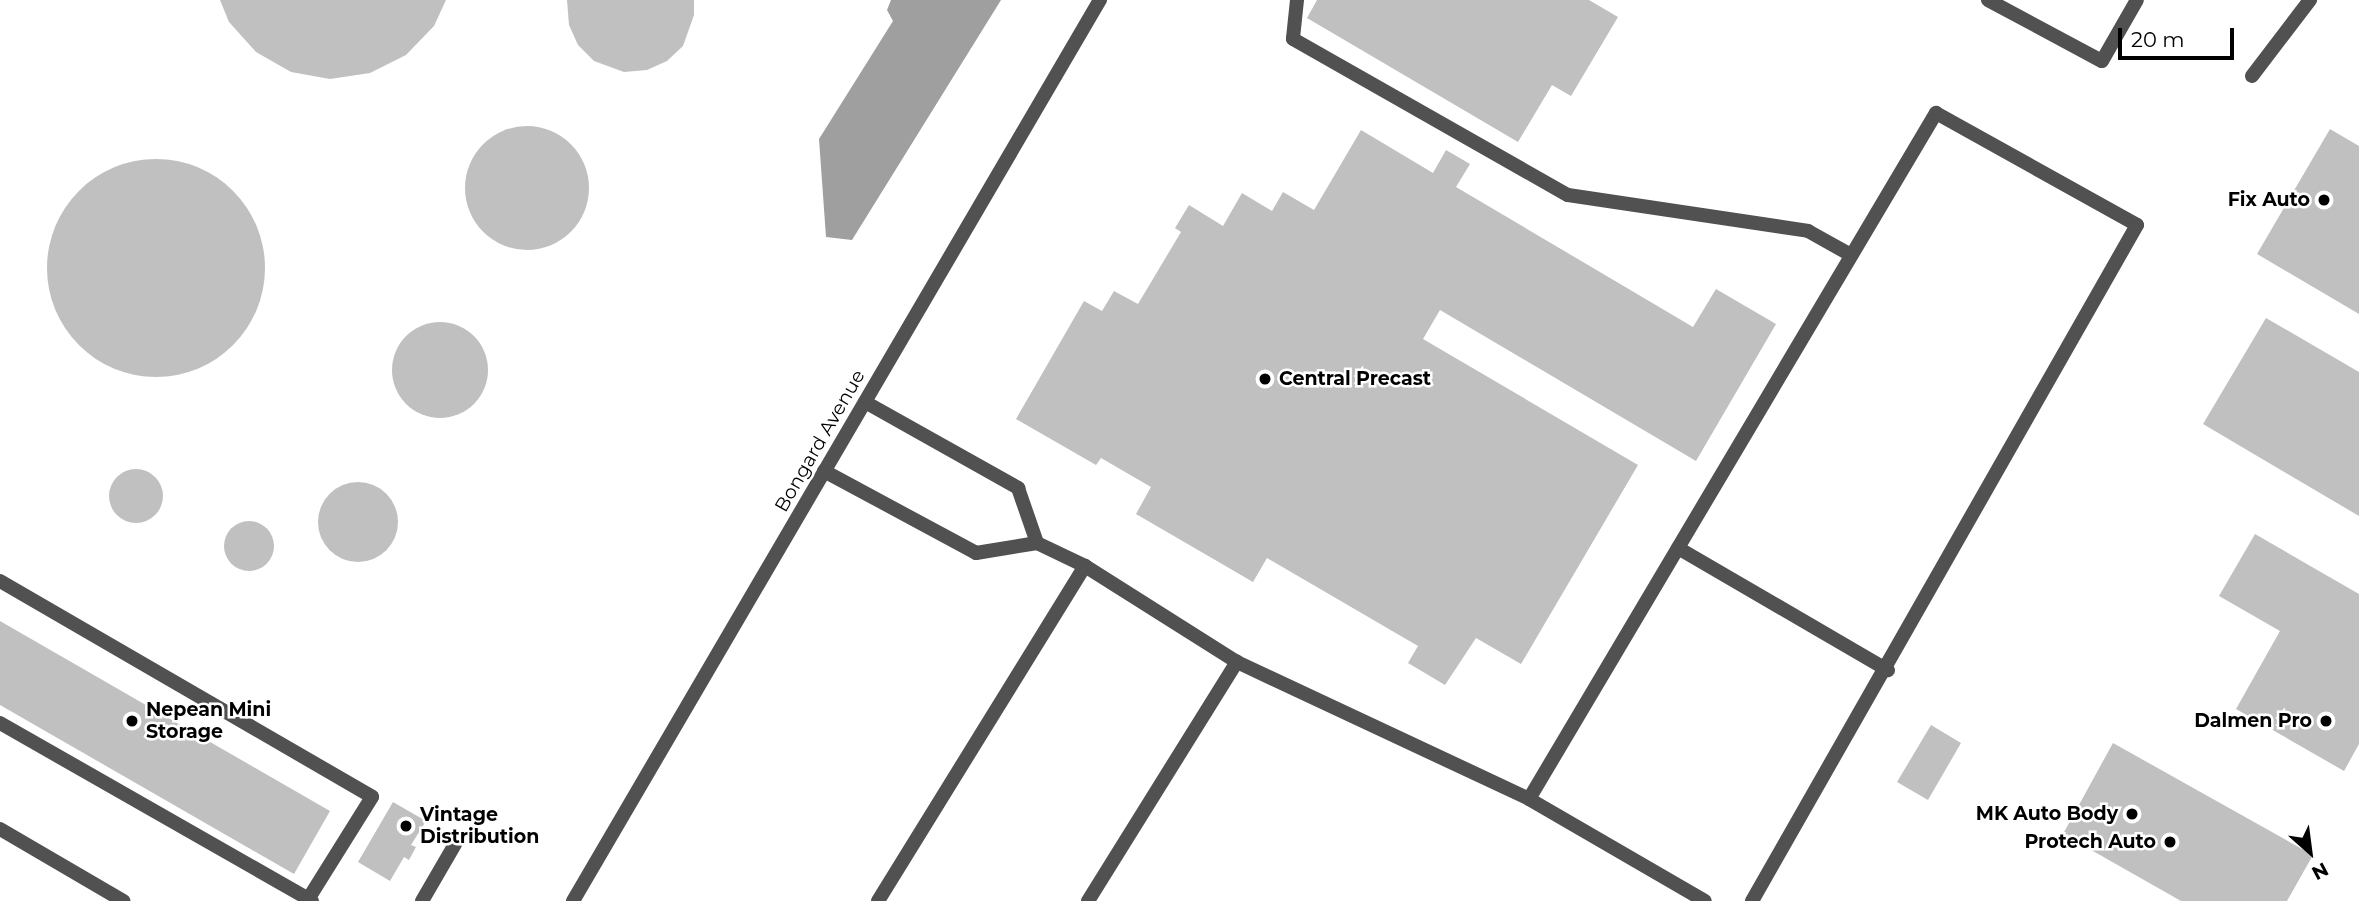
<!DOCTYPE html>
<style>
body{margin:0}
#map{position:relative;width:2359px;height:901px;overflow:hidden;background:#fff;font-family:Montserrat,sans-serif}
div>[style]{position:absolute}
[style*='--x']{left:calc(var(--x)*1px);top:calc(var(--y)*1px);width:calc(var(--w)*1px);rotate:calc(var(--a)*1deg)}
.water>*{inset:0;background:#9f9f9f}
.building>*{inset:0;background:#c0c0c0}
.round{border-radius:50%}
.service>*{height:14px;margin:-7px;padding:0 7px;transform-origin:7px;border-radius:7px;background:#515151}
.minor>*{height:14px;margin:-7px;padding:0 7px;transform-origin:7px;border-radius:7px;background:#515151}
.dots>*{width:19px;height:19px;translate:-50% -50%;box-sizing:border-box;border:4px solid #fff;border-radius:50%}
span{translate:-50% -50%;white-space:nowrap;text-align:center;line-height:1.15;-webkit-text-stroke:5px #fff;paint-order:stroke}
.poi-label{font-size:19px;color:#000;font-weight:700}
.right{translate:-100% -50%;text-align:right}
.left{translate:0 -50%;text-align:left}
.street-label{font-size:19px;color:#000}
.north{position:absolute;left:2275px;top:817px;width:70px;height:70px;-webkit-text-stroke:5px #fff;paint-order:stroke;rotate:152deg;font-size:19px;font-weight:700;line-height:28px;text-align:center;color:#000}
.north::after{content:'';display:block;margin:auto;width:24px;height:32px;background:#000;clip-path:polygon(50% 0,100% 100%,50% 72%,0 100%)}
.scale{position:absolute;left:2118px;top:28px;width:116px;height:32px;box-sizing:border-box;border:4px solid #000;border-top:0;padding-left:9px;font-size:21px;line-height:24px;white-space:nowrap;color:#000;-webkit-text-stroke:5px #fff;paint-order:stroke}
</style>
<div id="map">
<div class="water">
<i style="clip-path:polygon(891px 0,1001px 0,852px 240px,826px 237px,819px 139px,893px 21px,887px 10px)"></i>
</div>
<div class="building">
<i style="clip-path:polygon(220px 0,446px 0,434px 26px,406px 55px,370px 73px,330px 79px,291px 72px,256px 52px,229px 22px)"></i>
<i style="clip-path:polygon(567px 0,694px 0,694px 15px,683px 46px,667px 61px,647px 70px,624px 72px,594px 61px,578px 45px,569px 25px)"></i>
<i style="clip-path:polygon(1317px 0,1589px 0,1618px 17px,1571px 96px,1552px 85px,1518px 142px,1307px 18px)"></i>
<i class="round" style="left:465px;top:126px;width:124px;height:124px"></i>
<i style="clip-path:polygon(2330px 129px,2359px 146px,2359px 314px,2257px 254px)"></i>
<i style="clip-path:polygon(1361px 130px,1433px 173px,1446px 150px,1470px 164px,1456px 187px,1693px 327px,1716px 289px,1776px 324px,1696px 461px,1440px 310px,1423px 339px,1638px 465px,1521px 664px,1476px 638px,1445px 685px,1408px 663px,1418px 646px,1267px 558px,1253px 582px,1136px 514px,1151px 487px,1101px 458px,1096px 465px,1016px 419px,1084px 301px,1102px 311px,1114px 291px,1138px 304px,1181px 232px,1175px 228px,1189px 205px,1223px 226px,1242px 193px,1272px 211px,1283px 192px,1314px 210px)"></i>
<i class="round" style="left:47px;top:159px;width:218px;height:218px"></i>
<i style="clip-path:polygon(2266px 318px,2359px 372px,2359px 516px,2203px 424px)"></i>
<i class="round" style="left:392px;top:322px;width:96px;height:96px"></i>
<i class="round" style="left:109px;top:469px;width:54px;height:54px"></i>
<i class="round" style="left:318px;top:482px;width:80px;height:80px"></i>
<i class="round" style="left:224px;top:521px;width:50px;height:50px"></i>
<i style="clip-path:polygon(2255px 534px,2359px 594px,2359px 744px,2344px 771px,2236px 709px,2280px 631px,2219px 596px)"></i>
<i style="clip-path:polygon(0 621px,330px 811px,294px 874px,0 705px)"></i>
<i style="clip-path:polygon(1931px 725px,1961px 743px,1928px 800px,1897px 782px)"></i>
<i style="clip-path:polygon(2113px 743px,2313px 855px,2287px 901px,2181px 901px,2063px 834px)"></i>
<i style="clip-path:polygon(393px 802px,426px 821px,411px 845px,416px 847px,409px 860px,404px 857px,390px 881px,358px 862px)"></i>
</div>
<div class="service">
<i style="--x:1297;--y:0;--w:39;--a:96"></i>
<i style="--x:1293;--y:39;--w:316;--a:29.6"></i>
<i style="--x:1568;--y:195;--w:243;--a:8.5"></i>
<i style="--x:1808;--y:231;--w:49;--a:29.2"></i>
<i style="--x:1988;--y:0;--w:129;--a:28.2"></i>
<i style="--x:2102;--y:61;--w:70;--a:-60.2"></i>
<i style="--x:2252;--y:76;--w:96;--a:-52.7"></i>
<i style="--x:865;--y:402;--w:176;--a:29.3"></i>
<i style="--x:1018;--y:488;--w:58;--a:70.9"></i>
<i style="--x:824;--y:471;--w:173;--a:28.3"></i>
<i style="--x:976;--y:553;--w:62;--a:-9.3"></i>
<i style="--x:1037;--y:543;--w:53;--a:25.6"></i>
<i style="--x:1085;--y:566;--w:180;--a:32.3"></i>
<i style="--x:1237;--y:662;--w:323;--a:25.1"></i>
<i style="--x:1529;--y:799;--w:203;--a:30.1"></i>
<i style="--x:1678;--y:548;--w:243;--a:30.2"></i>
<i style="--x:0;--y:581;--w:430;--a:30.1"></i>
<i style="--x:372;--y:797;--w:123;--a:122"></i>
<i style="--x:0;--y:723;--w:359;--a:29.7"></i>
<i style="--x:1529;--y:799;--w:798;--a:-59.32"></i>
<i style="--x:1936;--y:113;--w:230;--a:29.1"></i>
<i style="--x:2137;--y:225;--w:778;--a:119.66"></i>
<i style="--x:0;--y:829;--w:143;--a:30.3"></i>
<i style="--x:422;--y:901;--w:66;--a:-59.9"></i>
<i style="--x:878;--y:901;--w:394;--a:-58.3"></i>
<i style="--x:1088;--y:901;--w:282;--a:-58.1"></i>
</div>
<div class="minor">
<i style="--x:573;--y:901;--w:1044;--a:-59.68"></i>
</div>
<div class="dots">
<i style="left:2324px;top:200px;background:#000"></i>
<i style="left:1265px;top:379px;background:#000"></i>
<i style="left:132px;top:721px;background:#000"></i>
<i style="left:2326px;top:721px;background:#000"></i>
<i style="left:2132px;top:814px;background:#000"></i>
<i style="left:406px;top:826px;background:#000"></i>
<i style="left:2170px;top:842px;background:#000"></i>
</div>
<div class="poi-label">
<span class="right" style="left:2310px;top:200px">Fix Auto</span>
<span class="left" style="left:1279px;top:379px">Central Precast</span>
<span class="left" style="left:146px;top:721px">Nepean Mini<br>Storage</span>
<span class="right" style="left:2312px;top:721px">Dalmen Pro</span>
<span class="right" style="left:2118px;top:814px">MK Auto Body</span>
<span class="left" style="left:420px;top:826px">Vintage<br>Distribution</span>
<span class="right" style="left:2156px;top:842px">Protech Auto</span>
</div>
<div class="street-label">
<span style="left:820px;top:441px;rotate:-60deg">Bongard Avenue</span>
</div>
<div class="north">N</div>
<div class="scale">20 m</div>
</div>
